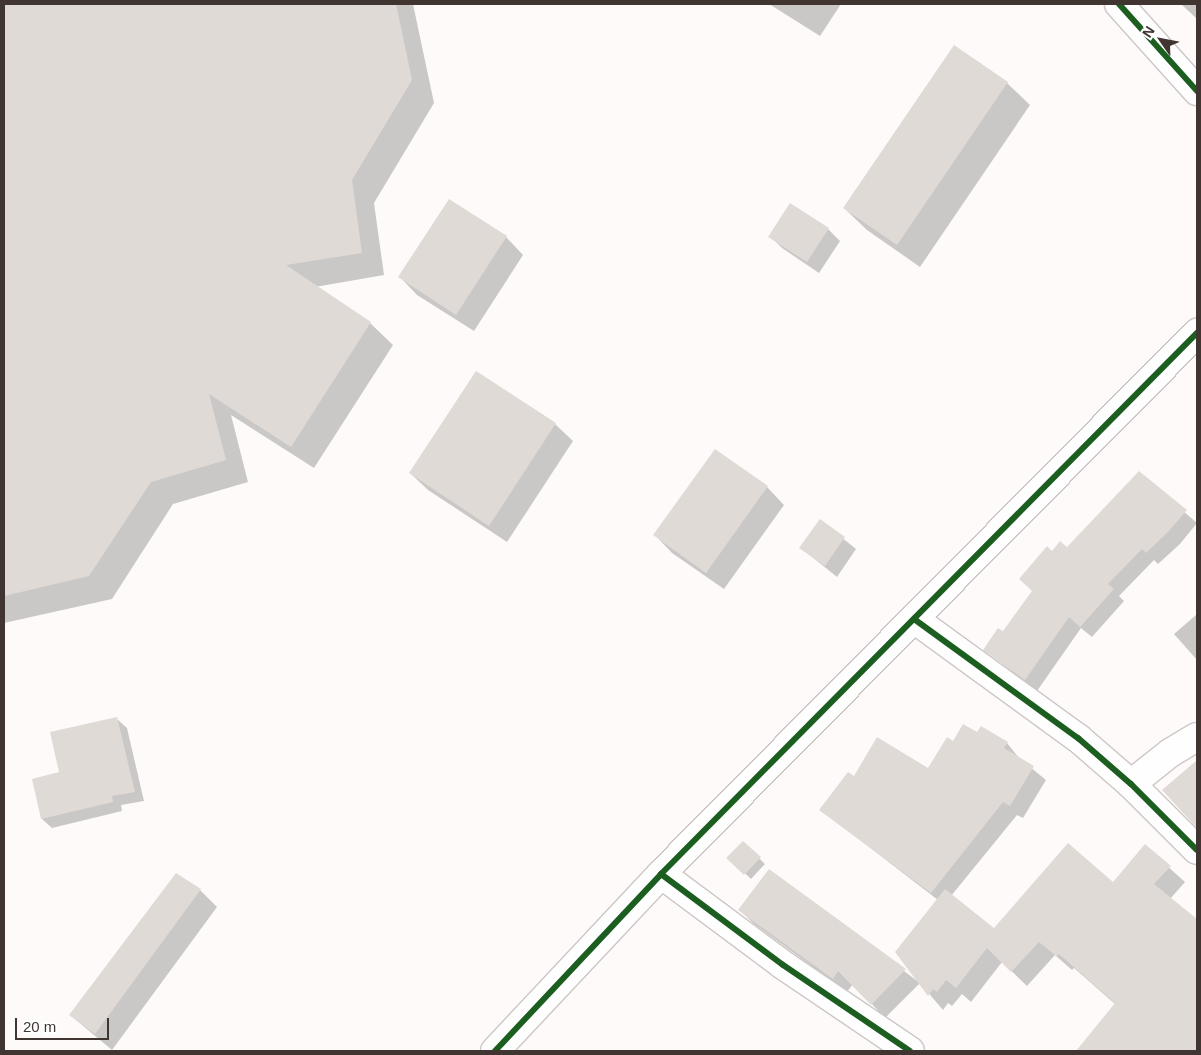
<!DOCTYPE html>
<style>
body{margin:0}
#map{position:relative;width:1201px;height:1055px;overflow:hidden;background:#fdfaf9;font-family:Arial,sans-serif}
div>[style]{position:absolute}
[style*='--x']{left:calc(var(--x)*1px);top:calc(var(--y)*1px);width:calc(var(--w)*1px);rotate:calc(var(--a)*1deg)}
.shadow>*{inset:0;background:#0003}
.building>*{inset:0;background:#e0dad7}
.roads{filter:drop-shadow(1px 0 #cdc7c5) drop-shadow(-1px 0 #cdc7c5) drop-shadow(0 1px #cdc7c5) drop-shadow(0 -1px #cdc7c5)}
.minor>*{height:28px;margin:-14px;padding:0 14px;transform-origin:14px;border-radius:14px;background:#fffefe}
.cycleway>*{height:6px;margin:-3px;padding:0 3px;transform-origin:3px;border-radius:3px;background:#1b5e20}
span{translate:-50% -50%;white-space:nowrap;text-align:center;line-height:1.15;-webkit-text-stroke:4px #fff;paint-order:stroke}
.frame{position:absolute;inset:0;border:5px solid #403531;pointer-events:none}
.north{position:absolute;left:1136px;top:15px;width:50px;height:50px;-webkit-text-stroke:4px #fff;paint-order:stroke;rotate:303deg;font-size:14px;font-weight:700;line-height:20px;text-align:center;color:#403531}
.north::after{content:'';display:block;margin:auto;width:18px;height:22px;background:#403531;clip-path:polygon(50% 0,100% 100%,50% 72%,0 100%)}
.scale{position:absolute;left:15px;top:1018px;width:94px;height:22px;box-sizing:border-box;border:2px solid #403531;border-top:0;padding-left:6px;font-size:15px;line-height:18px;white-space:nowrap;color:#403531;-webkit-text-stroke:4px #fff;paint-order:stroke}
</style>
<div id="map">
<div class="shadow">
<i style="clip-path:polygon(4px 4px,413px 4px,434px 103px,374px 203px,384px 275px,315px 287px,370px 323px,393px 345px,314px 468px,231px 415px,248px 482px,173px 504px,112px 599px,4px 623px)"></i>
<i style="clip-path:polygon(769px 4px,841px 4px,820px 36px)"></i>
<i style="clip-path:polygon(1181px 4px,1197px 4px,1197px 19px)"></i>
<i style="clip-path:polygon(1007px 83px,1030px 105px,920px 267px,867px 230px,844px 208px)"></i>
<i style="clip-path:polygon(828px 229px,840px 241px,819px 273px,782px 248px,770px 236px)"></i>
<i style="clip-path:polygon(506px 237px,523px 255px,474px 331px,417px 295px,400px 277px)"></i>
<i style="clip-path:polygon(477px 373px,555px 424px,573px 441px,507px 542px,428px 490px,410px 473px)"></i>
<i style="clip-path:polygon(1139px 473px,1197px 523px,1180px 544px,1158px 564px,1154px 560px,1119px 596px,1124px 601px,1092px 637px,1081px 628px,1037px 691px,985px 650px,1003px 632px,1033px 591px,1052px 552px,1067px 549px)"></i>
<i style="clip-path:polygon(767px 487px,784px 505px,724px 589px,672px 553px,655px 535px)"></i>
<i style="clip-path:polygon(820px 520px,856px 549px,837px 577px,801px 548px)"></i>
<i style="clip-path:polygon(1196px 615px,1197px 617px,1197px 660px,1174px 634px)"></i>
<i style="clip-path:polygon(117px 719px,127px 728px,144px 801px,121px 805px,122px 811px,52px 828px,42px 819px,61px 773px)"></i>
<i style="clip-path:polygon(982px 728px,1007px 743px,1019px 758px,1046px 780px,1023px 818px,1017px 815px,951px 896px,995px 930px,1113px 884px,1145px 846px,1185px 882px,1170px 899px,1197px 921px,1197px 1051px,1078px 1051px,1115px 1004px,1074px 968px,1072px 970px,1055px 955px,1027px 986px,1002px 962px,971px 1002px,962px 994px,952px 1006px,948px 1003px,943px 1010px,920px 983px,885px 1018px,853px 984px,847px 992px,754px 924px,740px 910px,769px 870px,916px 980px,938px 900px,821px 810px,854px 778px,928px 770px,954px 742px,978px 733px)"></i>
<i style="clip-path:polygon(1197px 762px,1197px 826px,1164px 790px)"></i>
<i style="clip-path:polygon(743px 843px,765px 864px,751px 879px,728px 857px)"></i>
<i style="clip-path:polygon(200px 890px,217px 907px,112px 1050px,70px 1015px)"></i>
</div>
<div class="building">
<i style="clip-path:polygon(4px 4px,396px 4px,412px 80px,352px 180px,362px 253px,286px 265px,371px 322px,291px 447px,209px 394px,226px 460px,151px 482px,89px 576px,4px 596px)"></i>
<i style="clip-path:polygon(954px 45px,1008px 82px,897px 245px,843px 208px)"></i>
<i style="clip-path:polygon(449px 199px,507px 236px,456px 315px,398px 277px)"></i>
<i style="clip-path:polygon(790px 203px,829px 228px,807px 262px,768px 237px)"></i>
<i style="clip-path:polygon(476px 371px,556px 423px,489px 526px,409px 473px)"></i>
<i style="clip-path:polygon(715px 449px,768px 486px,706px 573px,653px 535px)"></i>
<i style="clip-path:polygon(1139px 471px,1187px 510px,1168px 532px,1146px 553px,1142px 549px,1108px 584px,1114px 589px,1080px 627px,1069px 617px,1025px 680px,983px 650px,998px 628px,1003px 631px,1032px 591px,1019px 579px,1047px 546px,1052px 551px,1060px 541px,1067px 547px)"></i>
<i style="clip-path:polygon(820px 519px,845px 537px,825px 566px,799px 548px)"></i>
<i style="clip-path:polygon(117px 717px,135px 792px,112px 796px,113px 802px,41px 819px,32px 779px,59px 772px,50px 732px)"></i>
<i style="clip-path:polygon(963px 724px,977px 732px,981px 726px,1008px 742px,1004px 748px,1034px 766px,1010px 806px,1003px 802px,931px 893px,819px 810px,848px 772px,854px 776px,877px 737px,928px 768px,947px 737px,953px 741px)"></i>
<i style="clip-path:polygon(1197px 760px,1197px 828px,1162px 790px)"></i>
<i style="clip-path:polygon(743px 841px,761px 857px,744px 875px,726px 858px)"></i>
<i style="clip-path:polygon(1068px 843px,1113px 882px,1145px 844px,1171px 866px,1154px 884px,1197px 919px,1197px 1051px,1076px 1051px,1115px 1003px,1059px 954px,1056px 956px,1039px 942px,1011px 972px,987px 948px,956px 988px,946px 980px,937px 992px,933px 989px,928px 996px,895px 952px,945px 889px,994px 928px)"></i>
<i style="clip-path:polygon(769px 869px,906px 969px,871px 1005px,838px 971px,833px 979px,738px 910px)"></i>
<i style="clip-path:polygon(176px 873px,201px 889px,95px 1034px,69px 1015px)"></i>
</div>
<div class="roads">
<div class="minor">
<i style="--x:1119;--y:4;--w:117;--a:48.1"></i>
<i style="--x:914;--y:619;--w:203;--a:36"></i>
<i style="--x:1078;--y:738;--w:70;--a:41"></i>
<i style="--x:1131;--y:784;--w:93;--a:45"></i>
<i style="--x:1131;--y:784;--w:50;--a:-38.5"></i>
<i style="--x:1170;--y:753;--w:31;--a:-31"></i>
<i style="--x:661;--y:874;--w:152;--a:36.7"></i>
<i style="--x:783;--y:965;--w:153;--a:34.1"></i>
<i style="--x:495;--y:1051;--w:243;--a:-46.8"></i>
<i style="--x:661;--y:874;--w:762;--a:-45.27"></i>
</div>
</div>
<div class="cycleway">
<i style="--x:1119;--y:4;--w:117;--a:48.1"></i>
<i style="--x:914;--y:619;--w:203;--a:36"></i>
<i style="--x:1078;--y:738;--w:70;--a:41"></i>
<i style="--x:1131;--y:784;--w:93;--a:45"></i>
<i style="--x:661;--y:874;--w:152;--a:36.7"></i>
<i style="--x:783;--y:965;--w:153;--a:34.1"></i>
<i style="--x:495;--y:1051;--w:243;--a:-46.8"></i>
<i style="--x:661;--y:874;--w:762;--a:-45.27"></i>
</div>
<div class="frame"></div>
<div class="north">N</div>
<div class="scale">20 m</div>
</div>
